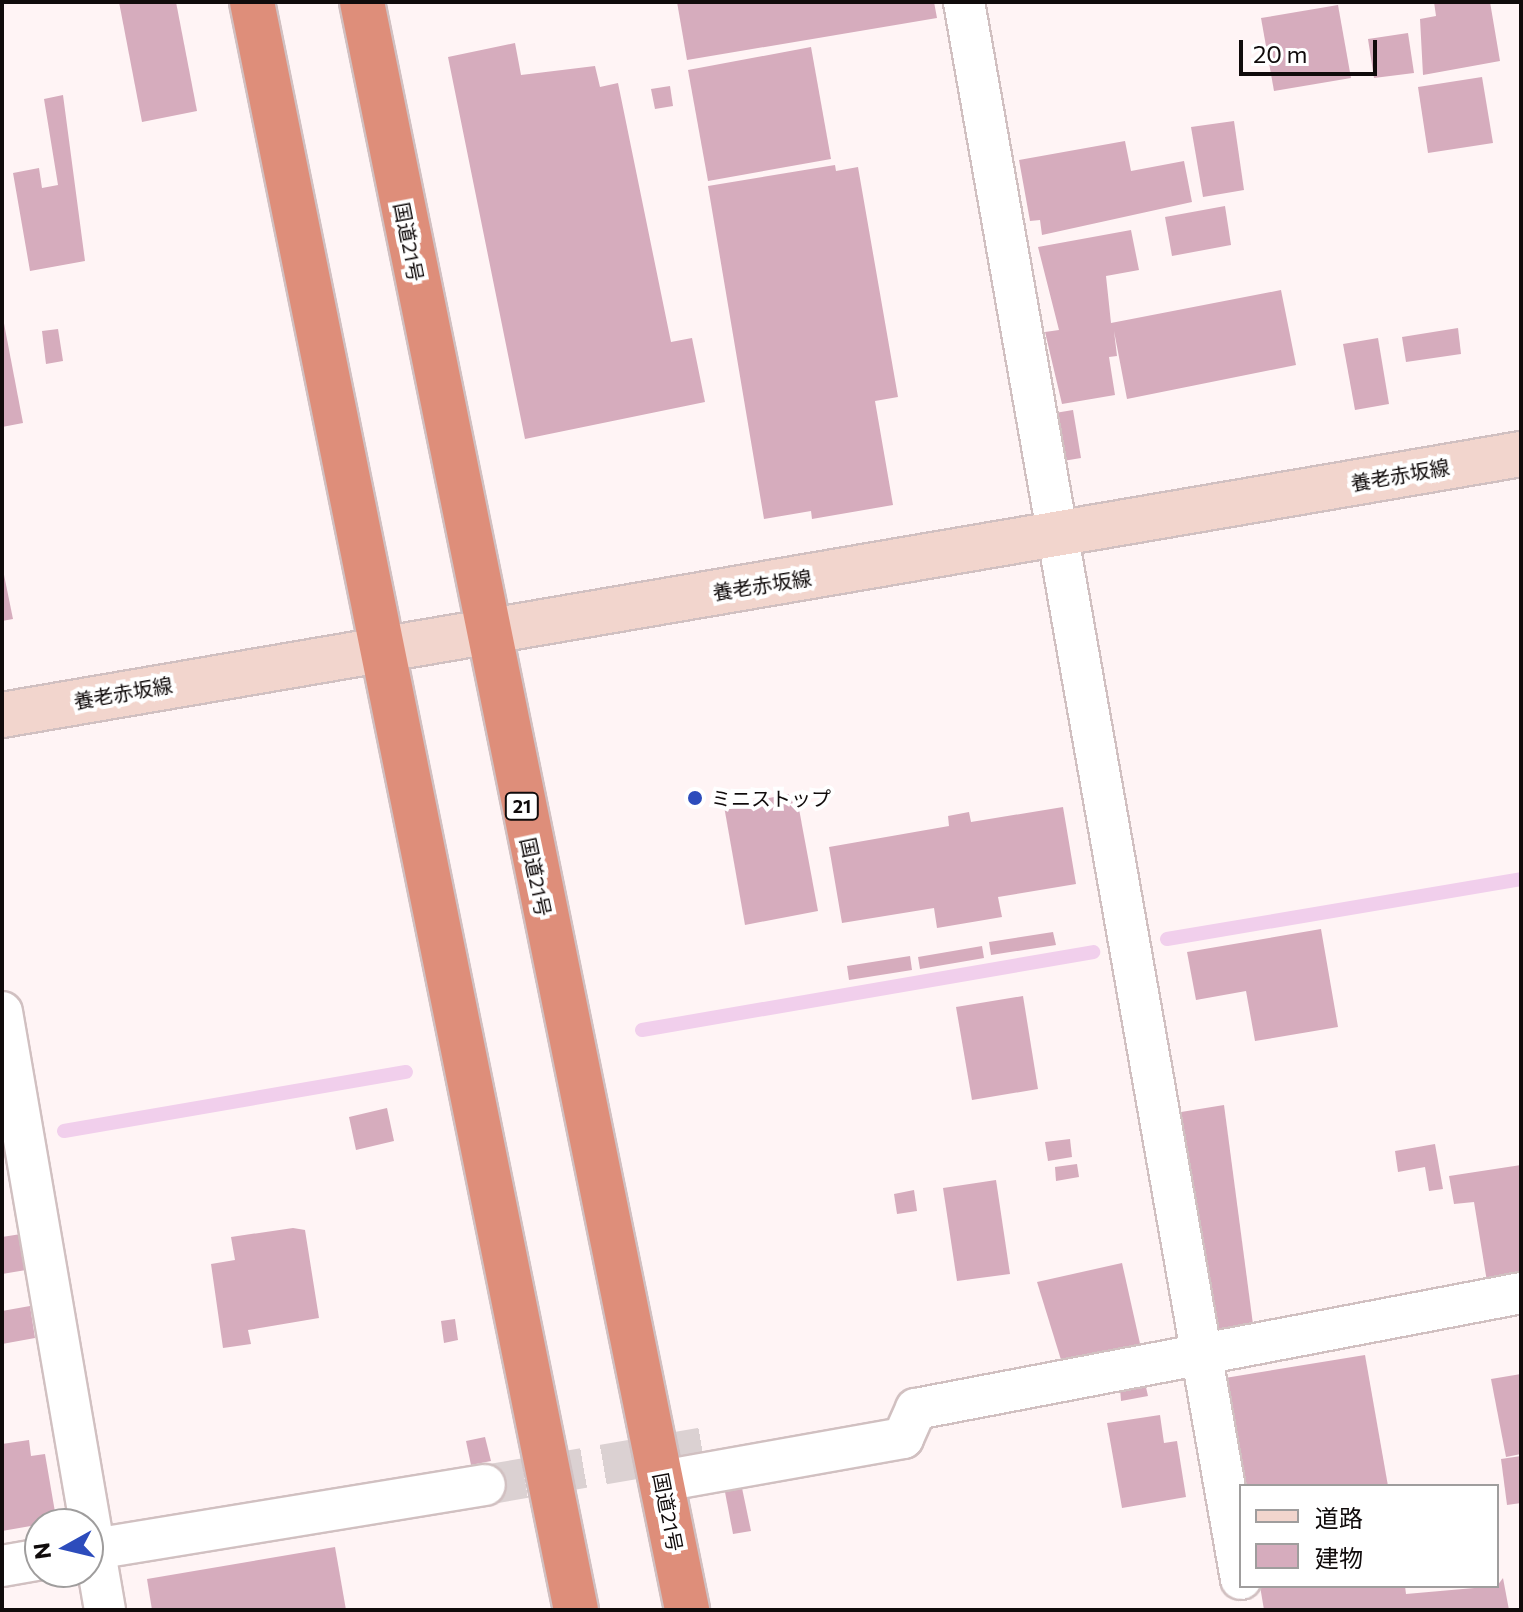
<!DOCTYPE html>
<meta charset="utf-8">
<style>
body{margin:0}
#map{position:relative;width:1523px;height:1612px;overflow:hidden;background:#fff4f5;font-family:Commissioner,"Noto Sans JP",sans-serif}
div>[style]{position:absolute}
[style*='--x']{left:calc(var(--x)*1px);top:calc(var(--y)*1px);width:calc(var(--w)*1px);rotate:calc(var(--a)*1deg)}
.stream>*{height:14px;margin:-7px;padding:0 7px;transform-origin:7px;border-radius:7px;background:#f1cfec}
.building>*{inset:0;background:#d6acbd}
.minor-tunnel>*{height:40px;margin-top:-20px;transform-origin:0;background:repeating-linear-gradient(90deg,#dbd1d2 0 40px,transparent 0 60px)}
.roads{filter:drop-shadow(2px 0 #d1c0c1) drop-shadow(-2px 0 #d1c0c1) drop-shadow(0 2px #d1c0c1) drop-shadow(0 -2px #d1c0c1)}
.minor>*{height:40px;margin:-20px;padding:0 20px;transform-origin:20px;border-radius:20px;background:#fff}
.secondary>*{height:44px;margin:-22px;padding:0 22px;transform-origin:22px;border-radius:22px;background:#f2d5cd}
.trunk>*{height:44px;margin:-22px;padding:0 22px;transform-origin:22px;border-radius:22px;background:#de8e7a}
.dots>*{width:22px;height:22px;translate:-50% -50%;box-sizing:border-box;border:4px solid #fff;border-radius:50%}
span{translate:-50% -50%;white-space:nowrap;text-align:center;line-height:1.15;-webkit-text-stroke:8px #fff;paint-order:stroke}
.shield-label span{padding:2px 6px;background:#fff;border:2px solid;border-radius:6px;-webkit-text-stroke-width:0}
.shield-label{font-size:18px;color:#100b0b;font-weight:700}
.street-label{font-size:20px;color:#100b0b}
.poi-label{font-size:20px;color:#100b0b}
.left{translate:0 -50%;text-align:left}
.frame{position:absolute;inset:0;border:4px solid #100b0b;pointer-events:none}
.legend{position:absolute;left:1239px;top:1484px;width:260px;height:104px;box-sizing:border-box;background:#fff;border:2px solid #9f9d9d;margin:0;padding:10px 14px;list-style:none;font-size:24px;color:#100b0b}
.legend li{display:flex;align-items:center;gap:16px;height:40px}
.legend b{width:40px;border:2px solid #9f9d9d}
.north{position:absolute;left:24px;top:1508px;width:80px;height:80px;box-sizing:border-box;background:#fff;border:2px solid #9f9d9d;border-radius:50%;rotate:262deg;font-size:22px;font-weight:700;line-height:32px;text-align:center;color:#100b0b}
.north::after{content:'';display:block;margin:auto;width:28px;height:36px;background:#2d4cbc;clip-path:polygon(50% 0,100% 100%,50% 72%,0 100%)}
.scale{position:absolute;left:1239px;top:40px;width:138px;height:36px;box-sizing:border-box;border:4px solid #100b0b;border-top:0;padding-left:10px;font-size:24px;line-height:28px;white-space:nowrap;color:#100b0b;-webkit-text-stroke:6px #fff;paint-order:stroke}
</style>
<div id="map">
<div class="stream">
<i style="--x:1167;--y:939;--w:359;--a:-9.6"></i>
<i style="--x:642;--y:1030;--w:458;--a:-9.8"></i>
<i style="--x:64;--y:1131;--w:347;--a:-9.8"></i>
</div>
<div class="building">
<i style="clip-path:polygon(119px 2px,176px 2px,197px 111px,142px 122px)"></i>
<i style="clip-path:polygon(677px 2px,934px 2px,937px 18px,687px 60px)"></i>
<i style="clip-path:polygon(1434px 2px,1490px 2px,1500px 61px,1423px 75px,1420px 19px,1436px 16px)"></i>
<i style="clip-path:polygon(1338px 5px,1351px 78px,1274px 91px,1261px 18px)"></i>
<i style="clip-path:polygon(1408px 33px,1414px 73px,1374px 78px,1368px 39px)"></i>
<i style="clip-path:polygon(515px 43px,521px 75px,595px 66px,600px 87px,618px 83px,671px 342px,692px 338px,705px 402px,525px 439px,448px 57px)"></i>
<i style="clip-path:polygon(811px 47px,831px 159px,708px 181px,688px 70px)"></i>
<i style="clip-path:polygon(1482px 77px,1493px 143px,1428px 153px,1418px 87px)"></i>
<i style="clip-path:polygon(670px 86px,673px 106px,655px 109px,651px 89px)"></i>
<i style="clip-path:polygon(63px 95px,85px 261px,30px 271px,13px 173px,39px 168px,42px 188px,58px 185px,44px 99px)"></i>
<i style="clip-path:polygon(1234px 121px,1244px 190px,1203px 197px,1191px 127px)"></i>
<i style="clip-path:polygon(1125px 141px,1131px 171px,1184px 161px,1192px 202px,1042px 235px,1040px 220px,1030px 221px,1019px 160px)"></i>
<i style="clip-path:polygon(835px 165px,836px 171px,858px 167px,898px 397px,875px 401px,893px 505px,812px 519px,811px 511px,764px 519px,708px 186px)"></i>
<i style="clip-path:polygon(1225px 206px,1231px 245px,1172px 256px,1165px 217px)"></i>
<i style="clip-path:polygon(1131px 230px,1139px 270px,1106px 276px,1111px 323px,1281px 290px,1296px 365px,1127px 399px,1114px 331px,1117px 356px,1109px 357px,1115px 395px,1062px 404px,1045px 332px,1059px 330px,1038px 247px)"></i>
<i style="clip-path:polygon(2px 313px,23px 423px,2px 427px)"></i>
<i style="clip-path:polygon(1458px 328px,1461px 354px,1406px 362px,1402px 337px)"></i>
<i style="clip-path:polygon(58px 329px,63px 361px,46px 364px,42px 331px)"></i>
<i style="clip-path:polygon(1378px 338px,1389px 404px,1355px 410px,1343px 344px)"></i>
<i style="clip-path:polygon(1073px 410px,1081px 458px,1063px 461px,1055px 413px)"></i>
<i style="clip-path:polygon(2px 565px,13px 619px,2px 621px)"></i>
<i style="clip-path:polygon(796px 793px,818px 911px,745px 925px,724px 806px)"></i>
<i style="clip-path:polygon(1063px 807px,1076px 884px,998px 897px,1002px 917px,937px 928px,934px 908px,842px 923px,829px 847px,949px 826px,948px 816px,969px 812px,971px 822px)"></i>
<i style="clip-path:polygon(1321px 929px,1338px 1027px,1255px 1041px,1246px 991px,1196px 1000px,1187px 952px)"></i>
<i style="clip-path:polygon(1053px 932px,1056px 945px,991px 955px,989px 942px)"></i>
<i style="clip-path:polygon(982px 946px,984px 958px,920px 969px,918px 957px)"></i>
<i style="clip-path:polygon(910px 956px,912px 970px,849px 980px,847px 966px)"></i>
<i style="clip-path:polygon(1023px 996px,1038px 1089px,972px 1100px,956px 1007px)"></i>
<i style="clip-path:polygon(1224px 1105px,1254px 1332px,1213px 1339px,1175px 1113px)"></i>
<i style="clip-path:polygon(387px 1108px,394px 1141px,356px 1150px,349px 1117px)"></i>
<i style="clip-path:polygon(1070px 1139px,1072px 1157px,1048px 1161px,1045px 1142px)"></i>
<i style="clip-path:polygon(1435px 1144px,1443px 1189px,1429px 1191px,1425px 1167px,1398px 1172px,1395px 1151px)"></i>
<i style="clip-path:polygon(1077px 1164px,1079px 1177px,1056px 1181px,1055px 1167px)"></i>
<i style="clip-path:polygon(1521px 1165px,1521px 1289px,1489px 1294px,1474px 1202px,1454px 1204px,1449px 1176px)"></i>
<i style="clip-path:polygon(996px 1180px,1010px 1274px,957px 1281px,943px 1188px)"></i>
<i style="clip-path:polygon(914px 1190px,917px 1211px,897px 1214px,894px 1194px)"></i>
<i style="clip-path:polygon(293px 1228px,305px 1230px,319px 1318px,248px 1330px,251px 1344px,223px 1348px,211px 1264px,235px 1260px,231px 1237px)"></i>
<i style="clip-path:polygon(21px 1234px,26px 1270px,2px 1274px,2px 1237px)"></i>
<i style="clip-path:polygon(1122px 1263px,1141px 1348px,1062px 1363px,1037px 1282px)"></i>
<i style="clip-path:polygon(30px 1306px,35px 1338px,2px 1344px,2px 1311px)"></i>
<i style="clip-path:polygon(455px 1319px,458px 1340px,444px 1343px,441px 1321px)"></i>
<i style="clip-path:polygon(1365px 1355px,1388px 1486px,1243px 1486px,1225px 1378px)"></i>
<i style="clip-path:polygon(1521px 1374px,1521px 1454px,1506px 1457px,1491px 1379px)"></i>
<i style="clip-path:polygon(1145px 1383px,1148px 1396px,1121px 1401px,1120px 1388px)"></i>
<i style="clip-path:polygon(1160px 1415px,1164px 1443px,1177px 1441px,1186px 1497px,1122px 1508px,1107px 1423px)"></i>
<i style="clip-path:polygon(485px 1437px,491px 1461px,471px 1465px,466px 1441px)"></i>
<i style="clip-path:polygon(29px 1440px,31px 1456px,45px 1454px,55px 1512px,47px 1513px,48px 1523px,2px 1531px,2px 1444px)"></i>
<i style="clip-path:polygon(1521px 1456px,1521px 1503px,1507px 1505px,1501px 1459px)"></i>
<i style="clip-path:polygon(742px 1488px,751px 1531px,733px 1534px,725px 1492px)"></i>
<i style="clip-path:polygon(335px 1547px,346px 1610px,152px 1610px,147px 1579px)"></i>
<i style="clip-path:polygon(1503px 1578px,1509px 1610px,1264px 1610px,1260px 1586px,1405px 1586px,1406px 1594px,1497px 1586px)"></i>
</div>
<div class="minor-tunnel">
<i style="--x:485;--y:1485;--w:228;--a:-9.8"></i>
</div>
<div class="roads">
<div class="minor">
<i style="--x:964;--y:2;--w:1601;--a:80.04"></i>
<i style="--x:2;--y:1012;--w:607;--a:80.23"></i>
<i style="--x:662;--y:1481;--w:245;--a:-10.1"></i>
<i style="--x:903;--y:1438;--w:32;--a:-66"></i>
<i style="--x:916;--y:1409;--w:616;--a:-10.85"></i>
<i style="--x:88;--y:1550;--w:402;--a:-9.3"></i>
<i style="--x:2;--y:1566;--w:39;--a:-10"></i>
</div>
<div class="secondary">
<i style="--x:2;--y:715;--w:1541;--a:-9.75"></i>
</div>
<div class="trunk">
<i style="--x:252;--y:2;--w:1640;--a:78.61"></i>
<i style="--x:362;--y:2;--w:1641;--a:78.57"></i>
</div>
</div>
<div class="dots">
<i style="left:695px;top:798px;background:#2d4cbc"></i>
</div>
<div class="shield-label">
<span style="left:522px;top:806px">21</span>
</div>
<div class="street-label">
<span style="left:409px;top:242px;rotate:79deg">国道21号</span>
<span style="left:1400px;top:475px;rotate:-10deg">養老赤坂線</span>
<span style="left:762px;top:585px;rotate:-9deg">養老赤坂線</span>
<span style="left:123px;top:693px;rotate:-10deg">養老赤坂線</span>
<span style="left:536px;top:877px;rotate:78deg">国道21号</span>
<span style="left:668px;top:1512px;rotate:79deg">国道21号</span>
</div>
<div class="poi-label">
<span class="left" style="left:711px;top:798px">ミニストップ</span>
</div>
<div class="frame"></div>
<ul class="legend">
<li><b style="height:10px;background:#f2d5cd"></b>道路</li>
<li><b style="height:22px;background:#d6acbd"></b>建物</li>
</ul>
<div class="north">N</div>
<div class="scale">20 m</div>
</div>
